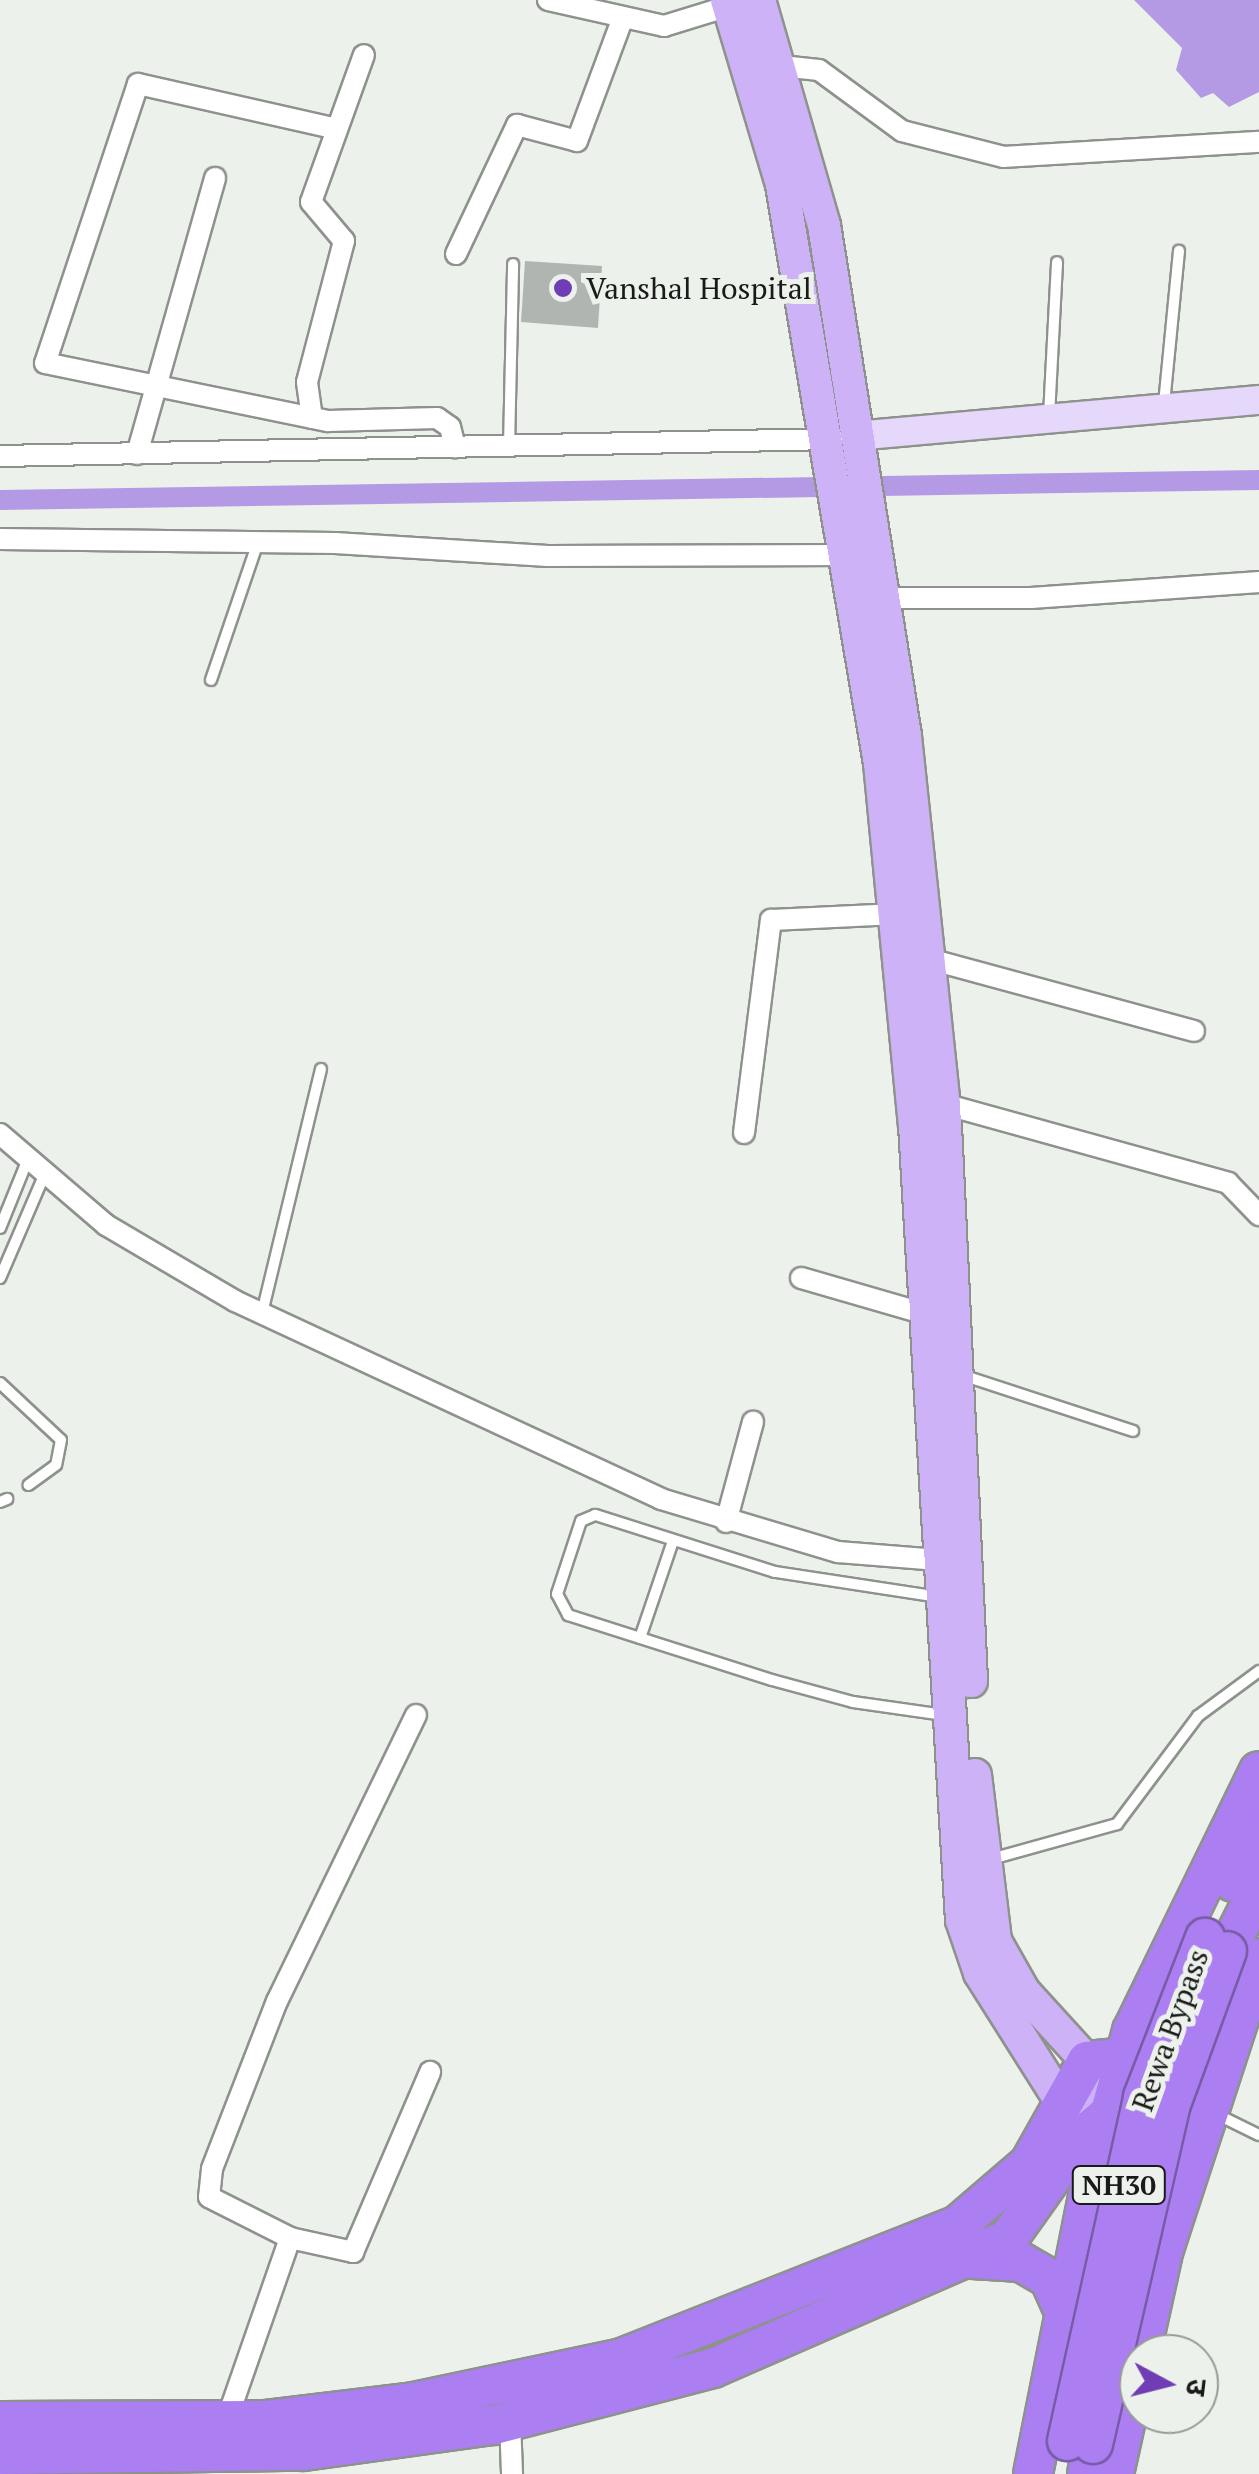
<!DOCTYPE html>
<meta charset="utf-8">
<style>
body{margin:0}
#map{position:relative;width:1259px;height:2474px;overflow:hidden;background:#edf1ec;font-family:"PT Serif","Noto Sans Devanagari",serif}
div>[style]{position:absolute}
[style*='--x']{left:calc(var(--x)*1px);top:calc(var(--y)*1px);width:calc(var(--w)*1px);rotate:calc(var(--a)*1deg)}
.water>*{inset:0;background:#b49ae4}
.canal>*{height:20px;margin:-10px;padding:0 10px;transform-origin:10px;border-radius:10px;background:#b49ae4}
.building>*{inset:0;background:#b1b5b1}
.roads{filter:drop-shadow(2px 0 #8e928d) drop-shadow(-2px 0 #8e928d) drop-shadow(0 2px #8e928d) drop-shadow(0 -2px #8e928d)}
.lane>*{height:10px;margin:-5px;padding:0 5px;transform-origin:5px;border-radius:5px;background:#fff}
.street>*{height:20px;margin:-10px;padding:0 10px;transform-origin:10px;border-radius:10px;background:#fff}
.secondary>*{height:28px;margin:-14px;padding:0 14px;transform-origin:14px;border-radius:14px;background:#e6d8fb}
.primary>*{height:32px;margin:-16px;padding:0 16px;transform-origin:16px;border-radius:16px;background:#cdb2f7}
.highway>*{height:38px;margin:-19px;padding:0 19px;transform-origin:19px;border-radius:19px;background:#ab7ef2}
.bridges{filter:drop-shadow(2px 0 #785ba6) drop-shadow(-2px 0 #785ba6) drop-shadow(0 2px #785ba6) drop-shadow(0 -2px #785ba6)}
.highway-bridge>*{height:38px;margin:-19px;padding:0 19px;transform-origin:19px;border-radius:19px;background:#ab7ef2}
.dots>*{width:28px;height:28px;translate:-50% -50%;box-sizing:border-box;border:5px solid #edf1ec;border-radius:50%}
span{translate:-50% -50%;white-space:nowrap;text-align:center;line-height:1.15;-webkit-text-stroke:10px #edf1ec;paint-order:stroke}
.shield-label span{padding:2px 8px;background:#edf1ec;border:2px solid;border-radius:8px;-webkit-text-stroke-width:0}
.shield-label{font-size:28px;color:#191b19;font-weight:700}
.poi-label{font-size:30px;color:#191b19}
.left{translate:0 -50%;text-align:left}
.street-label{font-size:30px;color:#191b19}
.north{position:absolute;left:1119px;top:2334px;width:100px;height:100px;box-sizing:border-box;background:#edf1ec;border:2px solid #989b98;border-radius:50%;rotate:97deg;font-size:28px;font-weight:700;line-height:40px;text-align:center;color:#191b19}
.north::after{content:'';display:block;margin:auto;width:35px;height:45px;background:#713db4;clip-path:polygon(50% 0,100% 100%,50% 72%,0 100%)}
</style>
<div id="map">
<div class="water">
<i style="clip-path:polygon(1134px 0,1259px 0,1259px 92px,1229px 107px,1213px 93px,1201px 98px,1176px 70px,1182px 48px)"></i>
</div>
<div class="canal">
<i style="--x:0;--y:500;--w:1259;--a:-0.91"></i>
</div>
<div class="building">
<i style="clip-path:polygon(525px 261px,602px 266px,598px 328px,521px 322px)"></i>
</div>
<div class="roads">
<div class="lane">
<i style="--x:1164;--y:404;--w:154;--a:-84.4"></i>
<i style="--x:1049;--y:416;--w:154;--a:-87"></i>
<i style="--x:509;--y:446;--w:182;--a:-88.7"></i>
<i style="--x:211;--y:680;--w:146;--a:-71.2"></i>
<i style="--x:0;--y:1228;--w:74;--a:-67.9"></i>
<i style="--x:0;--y:1278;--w:111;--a:-66.7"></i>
<i style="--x:262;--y:1313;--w:251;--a:-76.4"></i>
<i style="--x:962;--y:1375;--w:180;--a:18.1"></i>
<i style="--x:0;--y:1383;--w:83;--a:43.1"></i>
<i style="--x:61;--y:1440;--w:25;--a:101"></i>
<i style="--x:56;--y:1465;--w:34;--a:144"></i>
<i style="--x:0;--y:1502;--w:8;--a:-23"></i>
<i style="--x:939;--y:1597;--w:166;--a:-171.3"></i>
<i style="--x:775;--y:1572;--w:189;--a:-162.4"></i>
<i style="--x:595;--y:1515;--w:15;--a:157"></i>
<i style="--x:581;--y:1521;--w:77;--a:108.2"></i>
<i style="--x:557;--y:1594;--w:24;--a:62"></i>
<i style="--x:568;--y:1615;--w:214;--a:17.7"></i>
<i style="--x:772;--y:1680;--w:84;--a:15.2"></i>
<i style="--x:853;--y:1702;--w:92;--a:8.1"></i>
<i style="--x:640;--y:1638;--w:102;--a:-71.2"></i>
<i style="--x:991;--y:1859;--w:131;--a:-15.5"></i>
<i style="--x:1117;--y:1824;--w:135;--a:-53.1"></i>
<i style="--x:1198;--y:1716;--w:76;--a:-36.4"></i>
<i style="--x:1214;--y:2113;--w:50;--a:26.1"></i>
</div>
<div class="street">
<i style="--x:548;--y:0;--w:119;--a:12.6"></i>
<i style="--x:664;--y:26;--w:68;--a:-17.1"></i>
<i style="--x:781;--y:66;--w:38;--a:6"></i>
<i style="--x:819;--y:70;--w:103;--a:36.3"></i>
<i style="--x:902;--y:131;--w:105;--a:14.3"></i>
<i style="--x:1004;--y:157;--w:255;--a:-3.4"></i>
<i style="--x:333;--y:128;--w:200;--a:-167.3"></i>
<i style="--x:138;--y:84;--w:294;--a:108.4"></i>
<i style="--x:45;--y:363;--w:289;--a:11.6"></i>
<i style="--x:328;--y:421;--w:109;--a:-1.6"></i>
<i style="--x:437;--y:418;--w:16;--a:35"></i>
<i style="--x:450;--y:427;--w:21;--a:76"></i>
<i style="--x:456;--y:254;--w:143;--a:-64.7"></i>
<i style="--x:517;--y:125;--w:62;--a:14.9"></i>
<i style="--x:577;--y:141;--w:129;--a:-69.6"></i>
<i style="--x:312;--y:418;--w:36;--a:-98"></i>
<i style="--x:307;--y:382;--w:146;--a:-75.3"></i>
<i style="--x:344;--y:241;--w:51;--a:-130.2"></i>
<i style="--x:311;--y:202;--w:156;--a:-70.2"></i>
<i style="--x:137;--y:454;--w:287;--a:-74.2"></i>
<i style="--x:0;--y:456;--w:833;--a:-1.17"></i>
<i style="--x:0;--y:539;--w:335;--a:0.7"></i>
<i style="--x:335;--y:543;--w:213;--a:3.5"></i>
<i style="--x:548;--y:556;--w:301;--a:-0.2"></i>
<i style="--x:884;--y:598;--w:147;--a:0"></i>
<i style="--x:1031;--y:598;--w:229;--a:-4"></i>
<i style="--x:918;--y:956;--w:286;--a:15.2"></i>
<i style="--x:944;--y:1104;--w:295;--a:15.5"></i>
<i style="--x:1228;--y:1183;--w:45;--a:45.9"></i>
<i style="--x:744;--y:1133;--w:215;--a:-82.8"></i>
<i style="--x:771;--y:920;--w:126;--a:-2.7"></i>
<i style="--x:0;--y:1134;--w:140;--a:40.6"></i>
<i style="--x:106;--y:1225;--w:150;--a:30.5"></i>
<i style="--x:235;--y:1301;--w:470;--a:24.9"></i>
<i style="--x:661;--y:1499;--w:185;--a:16.7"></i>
<i style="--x:838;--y:1552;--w:113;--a:4.6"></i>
<i style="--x:801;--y:1278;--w:130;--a:16.1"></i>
<i style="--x:726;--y:1522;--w:104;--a:-74.9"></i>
<i style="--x:416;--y:1715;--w:318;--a:115.9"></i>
<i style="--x:277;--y:2001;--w:180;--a:111.2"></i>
<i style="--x:212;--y:2169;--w:28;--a:96"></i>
<i style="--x:209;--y:2197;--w:91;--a:26.8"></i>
<i style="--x:290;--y:2238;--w:65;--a:12.5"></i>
<i style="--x:353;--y:2252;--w:196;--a:-66.8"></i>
<i style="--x:510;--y:2421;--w:53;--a:87.8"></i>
<i style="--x:226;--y:2422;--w:195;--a:-70.8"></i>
</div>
<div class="secondary">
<i style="--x:855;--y:436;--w:406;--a:-5.1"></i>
</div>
<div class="primary">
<i style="--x:727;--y:0;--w:193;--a:73.4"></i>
<i style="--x:782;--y:185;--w:586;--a:80.38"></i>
<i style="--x:880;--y:763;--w:364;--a:84.5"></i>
<i style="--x:915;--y:1125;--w:796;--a:86.62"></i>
<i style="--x:962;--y:1920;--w:56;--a:71.2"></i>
<i style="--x:980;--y:1973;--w:174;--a:57.7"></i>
<i style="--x:759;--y:0;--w:234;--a:73.9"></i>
<i style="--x:824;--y:225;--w:517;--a:80.99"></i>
<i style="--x:905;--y:736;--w:370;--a:84"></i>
<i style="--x:944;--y:1104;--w:578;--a:87.32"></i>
<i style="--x:975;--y:1775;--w:167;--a:83.1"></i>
<i style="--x:995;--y:1941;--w:59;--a:60.4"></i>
<i style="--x:1024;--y:1992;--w:93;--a:47.6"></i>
<i style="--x:1087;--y:2061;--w:60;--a:79.4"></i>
</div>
<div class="highway">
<i style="--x:1233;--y:1882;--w:57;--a:-63"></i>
<i style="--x:1227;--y:1951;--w:71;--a:-63.1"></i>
<i style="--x:972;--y:2259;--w:49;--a:3.5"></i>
<i style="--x:1021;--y:2262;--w:32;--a:30"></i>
<i style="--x:1049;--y:2278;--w:36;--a:66"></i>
<i style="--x:0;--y:2421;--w:264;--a:-0.2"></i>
<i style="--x:264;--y:2420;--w:151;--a:-6.8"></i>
<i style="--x:414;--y:2402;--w:213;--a:-11.9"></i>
<i style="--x:622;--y:2358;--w:361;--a:-21.6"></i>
<i style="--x:958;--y:2225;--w:94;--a:-40.7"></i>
<i style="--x:1029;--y:2164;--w:118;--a:-60.6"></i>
<i style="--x:1087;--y:2061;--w:38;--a:-6"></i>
<i style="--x:1125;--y:2057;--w:91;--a:17.8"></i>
<i style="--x:0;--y:2455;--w:303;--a:-0.8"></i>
<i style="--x:303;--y:2451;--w:193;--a:-7.8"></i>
<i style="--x:494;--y:2425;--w:226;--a:-14.6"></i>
<i style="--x:713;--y:2368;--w:322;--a:-23.6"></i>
<i style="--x:1008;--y:2239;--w:123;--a:-54.6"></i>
<i style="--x:1079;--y:2139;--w:35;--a:-40"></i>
<i style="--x:1106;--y:2116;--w:94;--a:10.5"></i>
<i style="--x:1033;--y:2474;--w:289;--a:-78.8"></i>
<i style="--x:1089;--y:2190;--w:165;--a:-74.9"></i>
<i style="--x:1132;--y:2031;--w:289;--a:-64"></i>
<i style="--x:1087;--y:2474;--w:31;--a:-79"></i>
<i style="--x:1114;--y:2474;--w:230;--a:-77.5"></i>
<i style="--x:1164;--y:2249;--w:306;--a:-71.9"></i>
</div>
</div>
<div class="bridges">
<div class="highway-bridge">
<i style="--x:1067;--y:2441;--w:352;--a:-77.5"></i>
<i style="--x:1143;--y:2097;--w:171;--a:-68.7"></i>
<i style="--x:1093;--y:2444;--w:346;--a:-77.1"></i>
<i style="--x:1170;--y:2107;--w:166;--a:-69.9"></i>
</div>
</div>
<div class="dots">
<i style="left:563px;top:288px;background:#713db4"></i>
</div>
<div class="shield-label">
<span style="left:1119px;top:2185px">NH30</span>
</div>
<div class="poi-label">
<span class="left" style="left:586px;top:288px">Vanshal Hospital</span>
</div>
<div class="street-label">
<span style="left:1170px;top:2030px;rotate:-70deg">Rewa Bypass</span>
</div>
<div class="north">उ</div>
</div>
